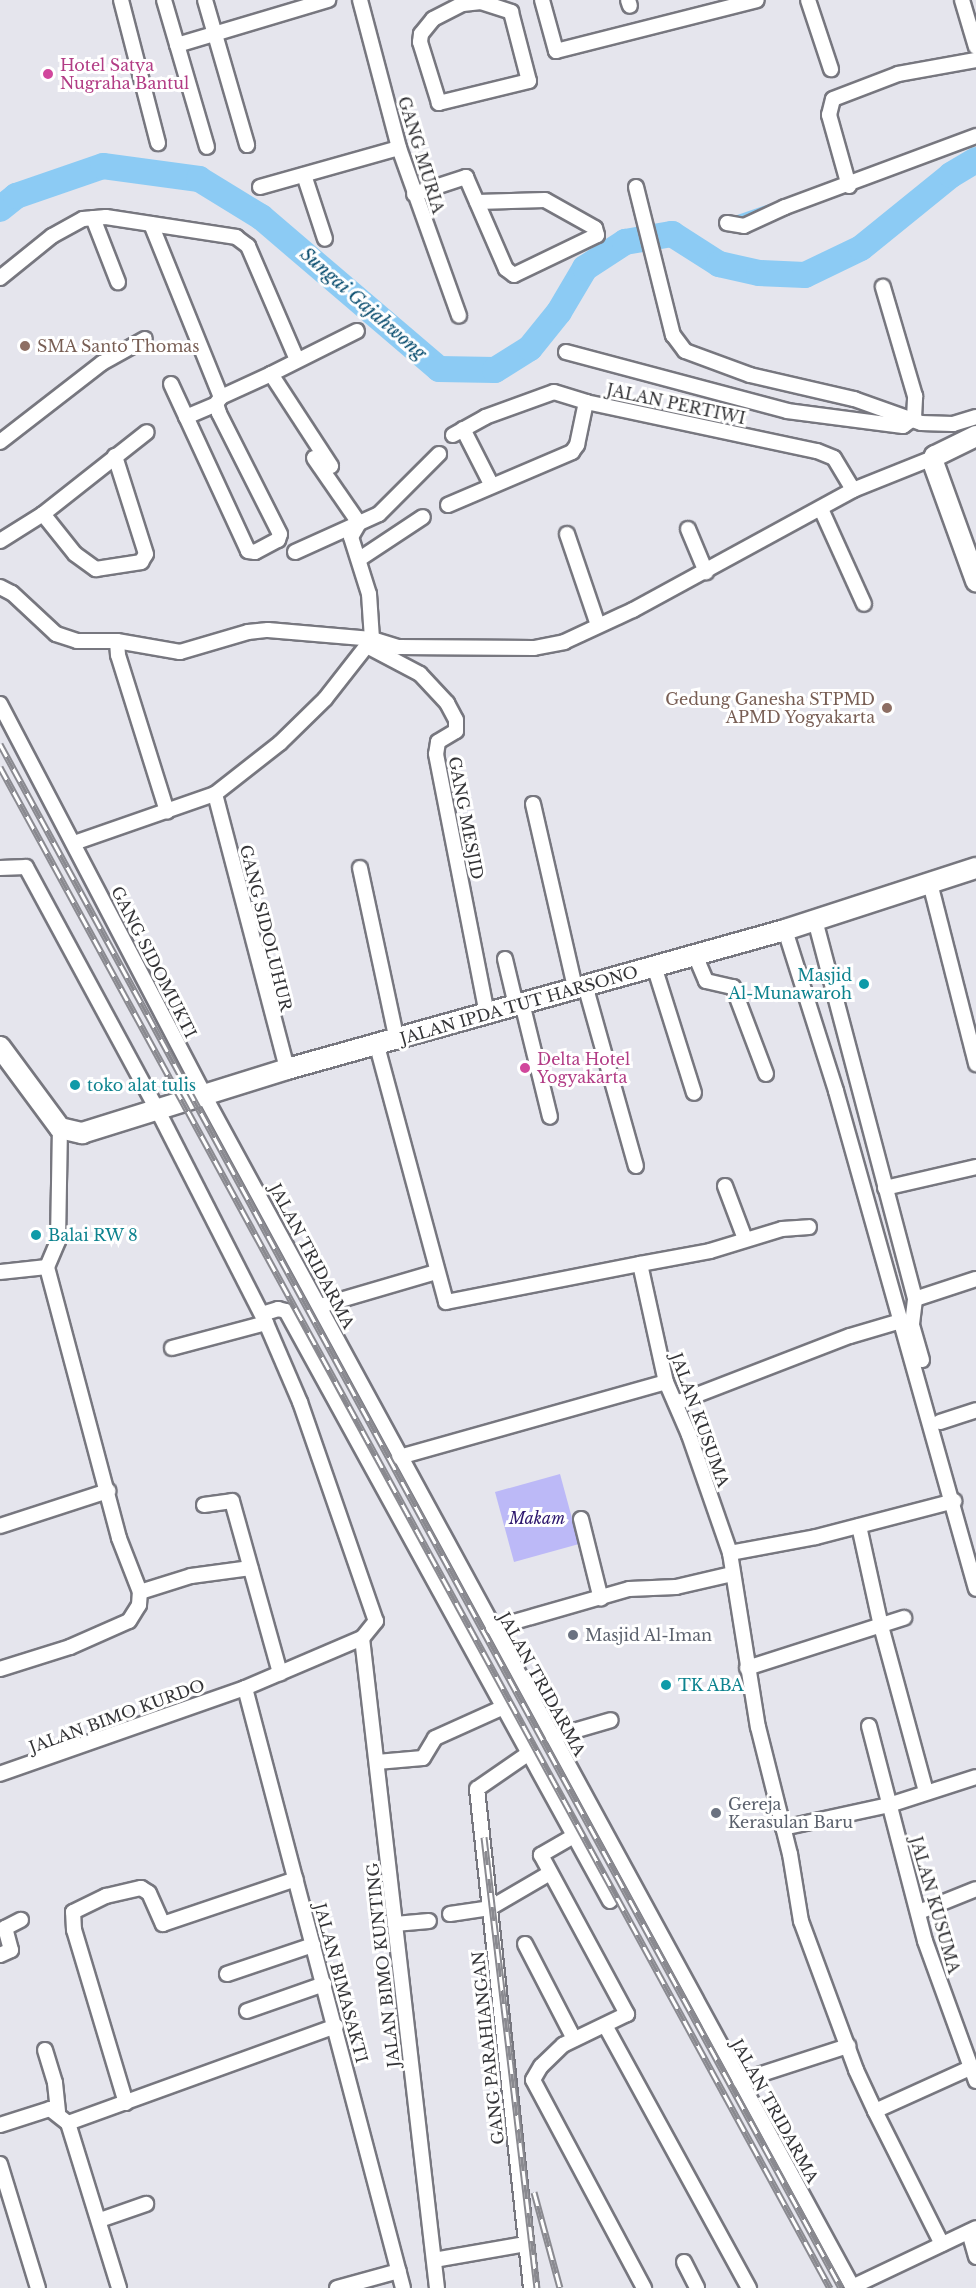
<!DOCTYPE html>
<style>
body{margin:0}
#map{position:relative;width:976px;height:2288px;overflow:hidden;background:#e5e5ed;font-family:"Libre Baskerville",serif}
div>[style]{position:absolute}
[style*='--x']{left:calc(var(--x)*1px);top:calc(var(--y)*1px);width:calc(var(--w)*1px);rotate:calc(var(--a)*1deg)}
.green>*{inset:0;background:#bcb9f7}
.stream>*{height:4.5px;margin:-2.25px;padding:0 2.25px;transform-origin:2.25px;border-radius:2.25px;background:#8ccbf4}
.river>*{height:26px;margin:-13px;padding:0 13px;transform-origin:13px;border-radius:13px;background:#8ccbf4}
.roads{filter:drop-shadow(2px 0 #77777f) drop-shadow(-2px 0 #77777f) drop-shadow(0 2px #77777f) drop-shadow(0 -2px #77777f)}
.street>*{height:14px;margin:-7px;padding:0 7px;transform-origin:7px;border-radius:7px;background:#fff}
.secondary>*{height:20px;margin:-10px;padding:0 10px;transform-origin:10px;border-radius:10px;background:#fff}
.rail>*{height:7px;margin-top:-3.5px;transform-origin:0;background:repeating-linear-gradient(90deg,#fff 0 14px,#8a8a90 0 28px);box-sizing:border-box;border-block:2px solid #8a8a90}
.dots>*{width:16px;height:16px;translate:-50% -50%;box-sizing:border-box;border:3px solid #fff;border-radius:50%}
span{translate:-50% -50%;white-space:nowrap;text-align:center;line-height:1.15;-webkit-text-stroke:6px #fff;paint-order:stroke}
.hotel-label{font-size:16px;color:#b23c85}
.left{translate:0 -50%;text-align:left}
.street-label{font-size:16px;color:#343437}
.education-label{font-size:16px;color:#785e54}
.right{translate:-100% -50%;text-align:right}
.culture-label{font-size:16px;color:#0d838f}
.park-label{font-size:16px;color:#2d176e;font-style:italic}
.worship-label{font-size:16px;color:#5b616d}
.water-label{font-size:18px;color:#054a6c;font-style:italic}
</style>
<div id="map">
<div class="green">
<i style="clip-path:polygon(560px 1474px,579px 1544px,514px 1562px,495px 1492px)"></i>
</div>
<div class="stream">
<i style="--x:732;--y:219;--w:55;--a:-19.1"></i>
</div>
<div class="river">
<i style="--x:0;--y:209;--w:21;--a:-39"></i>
<i style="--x:16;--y:196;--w:92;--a:-19"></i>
<i style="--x:103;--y:166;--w:97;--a:7.7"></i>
<i style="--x:199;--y:179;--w:73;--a:31.5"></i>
<i style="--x:261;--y:217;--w:234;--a:40.5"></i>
<i style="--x:439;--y:369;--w:56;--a:1"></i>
<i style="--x:495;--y:370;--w:41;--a:-32.2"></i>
<i style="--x:530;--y:348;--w:46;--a:-51.1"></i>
<i style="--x:559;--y:312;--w:51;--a:-59.4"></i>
<i style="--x:585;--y:268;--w:48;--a:-33"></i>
<i style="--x:625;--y:242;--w:48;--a:-9.7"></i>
<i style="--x:672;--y:234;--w:56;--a:32.6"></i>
<i style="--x:719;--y:264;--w:41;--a:12.7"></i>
<i style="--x:759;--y:273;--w:46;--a:2.5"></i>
<i style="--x:805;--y:275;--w:62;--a:-25.7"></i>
<i style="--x:861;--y:248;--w:116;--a:-39"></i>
<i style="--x:951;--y:175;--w:29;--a:-31"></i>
</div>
<div class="roads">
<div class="street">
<i style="--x:121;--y:0;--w:148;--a:75.5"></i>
<i style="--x:164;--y:0;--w:153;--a:73.7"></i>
<i style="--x:205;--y:0;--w:151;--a:73.8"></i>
<i style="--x:360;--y:0;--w:153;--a:75.2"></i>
<i style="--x:399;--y:148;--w:178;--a:70.3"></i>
<i style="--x:542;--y:0;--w:53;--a:74.6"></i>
<i style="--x:556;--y:51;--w:207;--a:-14.2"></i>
<i style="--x:628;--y:0;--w:6;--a:72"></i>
<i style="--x:808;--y:0;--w:73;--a:71.6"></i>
<i style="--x:962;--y:0;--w:49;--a:73.4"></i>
<i style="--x:481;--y:2;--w:32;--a:18"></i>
<i style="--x:511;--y:12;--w:71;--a:75.4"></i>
<i style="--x:529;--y:81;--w:93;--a:166.3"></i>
<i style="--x:439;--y:103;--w:64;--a:-107.3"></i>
<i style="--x:420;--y:42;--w:8;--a:-83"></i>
<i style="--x:421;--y:34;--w:19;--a:-51"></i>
<i style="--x:433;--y:19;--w:34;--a:-27"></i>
<i style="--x:463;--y:4;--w:18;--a:-6"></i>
<i style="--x:177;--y:45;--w:158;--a:-16.6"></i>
<i style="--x:304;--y:175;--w:67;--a:71.8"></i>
<i style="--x:849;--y:186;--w:74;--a:-105.7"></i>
<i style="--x:829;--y:115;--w:16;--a:-76"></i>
<i style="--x:833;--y:99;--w:70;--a:-21"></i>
<i style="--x:898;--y:74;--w:79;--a:-10.2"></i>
<i style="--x:260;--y:187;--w:144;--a:-15.7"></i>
<i style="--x:636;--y:187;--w:153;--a:76"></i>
<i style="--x:673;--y:335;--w:20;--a:53"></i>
<i style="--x:685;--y:351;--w:69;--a:20.3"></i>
<i style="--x:750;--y:375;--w:107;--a:13"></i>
<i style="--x:854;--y:399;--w:71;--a:19.7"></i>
<i style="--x:921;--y:423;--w:32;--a:2"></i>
<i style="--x:953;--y:424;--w:24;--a:-17"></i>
<i style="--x:414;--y:194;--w:55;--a:-18.1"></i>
<i style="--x:466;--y:177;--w:100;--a:66.5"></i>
<i style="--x:506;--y:269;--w:10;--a:37"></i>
<i style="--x:514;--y:275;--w:92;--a:-25.7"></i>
<i style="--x:597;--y:235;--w:7;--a:-106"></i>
<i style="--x:595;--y:228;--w:57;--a:-150.8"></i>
<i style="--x:545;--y:200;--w:68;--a:178.3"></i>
<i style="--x:93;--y:218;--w:69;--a:68.7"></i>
<i style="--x:727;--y:223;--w:17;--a:10"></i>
<i style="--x:744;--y:226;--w:45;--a:-24.9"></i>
<i style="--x:785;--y:207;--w:204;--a:-20.4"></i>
<i style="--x:151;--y:224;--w:187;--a:68"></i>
<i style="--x:0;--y:278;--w:67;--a:-38.9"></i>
<i style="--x:52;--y:236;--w:35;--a:-29"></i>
<i style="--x:83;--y:219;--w:23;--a:-5"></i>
<i style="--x:106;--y:217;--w:132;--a:8.7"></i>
<i style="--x:236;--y:237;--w:15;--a:37"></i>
<i style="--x:248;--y:246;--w:124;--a:66.7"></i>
<i style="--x:566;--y:352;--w:229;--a:14.9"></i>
<i style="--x:787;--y:411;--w:117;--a:7.4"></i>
<i style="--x:903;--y:426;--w:14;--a:-36"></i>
<i style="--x:914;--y:418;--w:22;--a:-87"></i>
<i style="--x:915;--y:396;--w:114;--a:-106.4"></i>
<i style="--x:271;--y:374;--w:96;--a:-26.6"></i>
<i style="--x:171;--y:384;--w:184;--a:65.2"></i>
<i style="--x:248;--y:551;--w:7;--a:8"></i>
<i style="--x:255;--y:552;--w:26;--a:-28"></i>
<i style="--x:278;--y:540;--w:6;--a:-72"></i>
<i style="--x:280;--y:534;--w:136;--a:-116.8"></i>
<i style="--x:219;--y:413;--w:9;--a:-108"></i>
<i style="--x:216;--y:404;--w:9;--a:-54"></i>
<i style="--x:221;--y:397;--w:55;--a:-24.7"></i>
<i style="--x:271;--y:374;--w:110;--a:56.9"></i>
<i style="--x:186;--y:417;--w:33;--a:-23"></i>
<i style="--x:463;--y:429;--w:62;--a:63"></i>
<i style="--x:453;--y:435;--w:37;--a:-29"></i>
<i style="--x:485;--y:417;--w:73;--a:-19.9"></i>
<i style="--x:554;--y:392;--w:34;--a:17"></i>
<i style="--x:0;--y:442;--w:129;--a:-37.8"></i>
<i style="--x:102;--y:363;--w:49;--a:-29.2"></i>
<i style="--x:314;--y:458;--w:79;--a:55.3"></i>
<i style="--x:448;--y:505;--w:135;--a:-23.1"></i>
<i style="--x:572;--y:452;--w:9;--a:-54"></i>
<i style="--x:577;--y:445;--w:44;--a:-78.2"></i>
<i style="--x:586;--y:402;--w:236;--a:12"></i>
<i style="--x:817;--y:451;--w:18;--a:22"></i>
<i style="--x:834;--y:458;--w:37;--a:59"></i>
<i style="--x:821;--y:509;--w:104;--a:65.6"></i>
<i style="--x:43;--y:514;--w:51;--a:51.3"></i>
<i style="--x:75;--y:554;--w:26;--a:36"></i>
<i style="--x:96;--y:569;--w:46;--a:-8.8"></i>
<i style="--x:141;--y:562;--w:9;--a:-58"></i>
<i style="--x:146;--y:554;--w:103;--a:-107.6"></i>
<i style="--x:688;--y:529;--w:47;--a:67.3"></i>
<i style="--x:567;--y:534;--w:96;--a:71.2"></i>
<i style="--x:0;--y:541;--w:51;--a:-32.1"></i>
<i style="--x:43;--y:514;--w:132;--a:-38.3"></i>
<i style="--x:295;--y:552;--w:92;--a:-24.3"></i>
<i style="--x:379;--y:514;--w:85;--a:-45"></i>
<i style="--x:361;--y:558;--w:74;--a:-33.5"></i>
<i style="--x:0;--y:587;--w:13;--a:27"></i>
<i style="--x:12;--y:593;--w:60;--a:43"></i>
<i style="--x:56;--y:634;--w:22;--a:18"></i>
<i style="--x:77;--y:641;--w:40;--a:0"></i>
<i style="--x:117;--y:641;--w:64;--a:9.9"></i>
<i style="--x:180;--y:652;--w:71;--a:-16.4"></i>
<i style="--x:248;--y:632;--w:20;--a:-6"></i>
<i style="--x:268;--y:630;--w:104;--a:4.9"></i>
<i style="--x:372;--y:639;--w:28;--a:17"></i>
<i style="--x:399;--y:647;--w:135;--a:0.4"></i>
<i style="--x:534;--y:648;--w:31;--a:-11"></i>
<i style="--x:564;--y:642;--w:76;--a:-24.9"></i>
<i style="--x:633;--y:610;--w:251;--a:-28.6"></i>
<i style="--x:853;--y:490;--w:86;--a:-21.8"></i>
<i style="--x:117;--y:641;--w:14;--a:86"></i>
<i style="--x:118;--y:655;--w:164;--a:72.6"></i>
<i style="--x:367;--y:646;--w:60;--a:27.8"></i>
<i style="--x:420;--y:674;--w:40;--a:47"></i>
<i style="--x:447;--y:703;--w:19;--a:62"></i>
<i style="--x:456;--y:720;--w:11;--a:90"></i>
<i style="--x:456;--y:731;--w:21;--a:149"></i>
<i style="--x:438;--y:742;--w:12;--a:99"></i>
<i style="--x:436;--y:754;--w:264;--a:78.9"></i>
<i style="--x:0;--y:704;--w:441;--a:62.4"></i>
<i style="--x:204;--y:1095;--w:1358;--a:61.45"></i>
<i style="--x:215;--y:794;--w:284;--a:75.3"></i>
<i style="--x:533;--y:804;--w:188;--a:77.1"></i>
<i style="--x:74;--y:843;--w:149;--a:-19.2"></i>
<i style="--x:215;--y:794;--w:83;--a:-38.1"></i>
<i style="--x:280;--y:743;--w:63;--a:-44.4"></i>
<i style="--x:325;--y:699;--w:76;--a:-51.9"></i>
<i style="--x:372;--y:639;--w:45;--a:-93.8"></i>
<i style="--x:369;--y:594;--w:60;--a:-107.5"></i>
<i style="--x:351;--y:537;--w:16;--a:-60"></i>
<i style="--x:0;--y:868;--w:26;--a:-2"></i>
<i style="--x:26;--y:867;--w:277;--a:61.6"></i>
<i style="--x:158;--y:1111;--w:238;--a:63"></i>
<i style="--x:266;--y:1323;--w:86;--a:66.7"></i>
<i style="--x:300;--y:1402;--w:232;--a:70.9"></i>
<i style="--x:376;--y:1621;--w:22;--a:129"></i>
<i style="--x:362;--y:1638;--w:127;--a:156.9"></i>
<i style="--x:245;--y:1688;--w:260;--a:160.7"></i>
<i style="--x:360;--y:868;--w:176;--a:77.9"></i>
<i style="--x:930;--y:883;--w:187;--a:75.7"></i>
<i style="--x:815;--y:920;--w:392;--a:75.2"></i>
<i style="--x:785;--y:930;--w:169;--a:72.4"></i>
<i style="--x:836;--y:1091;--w:517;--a:74.3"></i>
<i style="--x:695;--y:955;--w:28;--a:67"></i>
<i style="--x:706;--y:981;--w:28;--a:13"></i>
<i style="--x:733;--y:987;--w:93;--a:69.2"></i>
<i style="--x:505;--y:959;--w:47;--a:76.6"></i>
<i style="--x:654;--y:966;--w:133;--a:72.5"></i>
<i style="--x:585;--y:985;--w:188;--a:74.3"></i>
<i style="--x:522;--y:1003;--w:117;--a:76.2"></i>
<i style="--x:377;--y:1046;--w:265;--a:74.9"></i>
<i style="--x:446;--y:1302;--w:198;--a:-11.1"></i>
<i style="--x:640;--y:1264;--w:121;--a:77.6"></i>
<i style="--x:666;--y:1382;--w:58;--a:66.5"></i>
<i style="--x:689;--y:1435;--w:125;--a:70.8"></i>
<i style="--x:730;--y:1553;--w:176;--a:80.9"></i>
<i style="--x:758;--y:1727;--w:131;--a:75.9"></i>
<i style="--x:790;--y:1854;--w:68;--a:80.7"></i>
<i style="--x:801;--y:1921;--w:159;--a:69.7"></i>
<i style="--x:856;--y:2070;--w:45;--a:65.1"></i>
<i style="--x:875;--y:2111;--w:104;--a:-24.4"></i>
<i style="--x:725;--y:1186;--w:57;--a:69.3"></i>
<i style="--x:885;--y:1188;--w:93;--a:-13"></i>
<i style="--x:640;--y:1264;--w:71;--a:-10.5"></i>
<i style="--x:710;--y:1251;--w:75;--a:-17"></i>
<i style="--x:782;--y:1229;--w:27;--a:-4"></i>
<i style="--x:0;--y:1272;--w:47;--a:-6.1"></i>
<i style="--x:320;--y:1306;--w:121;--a:-16.3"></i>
<i style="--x:262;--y:1314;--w:17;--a:-17"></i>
<i style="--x:278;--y:1309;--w:8;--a:14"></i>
<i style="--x:286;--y:1311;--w:673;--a:61.23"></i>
<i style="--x:172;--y:1348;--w:97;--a:-14.9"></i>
<i style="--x:922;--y:1360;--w:37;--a:-106"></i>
<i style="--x:912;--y:1324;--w:25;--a:-83"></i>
<i style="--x:915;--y:1299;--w:64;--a:-18.2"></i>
<i style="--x:676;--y:1403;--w:186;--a:-21.1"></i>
<i style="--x:850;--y:1336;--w:53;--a:-16.4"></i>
<i style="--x:940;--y:1422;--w:38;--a:-18"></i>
<i style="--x:399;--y:1457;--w:277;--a:-15.7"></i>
<i style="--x:204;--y:1505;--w:28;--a:-8"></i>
<i style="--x:232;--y:1501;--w:179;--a:74.4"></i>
<i style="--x:581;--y:1519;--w:82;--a:76"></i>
<i style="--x:0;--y:1526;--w:114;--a:-18"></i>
<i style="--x:859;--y:1526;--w:102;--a:77.6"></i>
<i style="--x:881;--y:1626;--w:172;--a:74.8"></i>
<i style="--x:730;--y:1553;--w:87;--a:-10.5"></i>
<i style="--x:816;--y:1537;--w:143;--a:-14.6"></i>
<i style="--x:140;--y:1592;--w:53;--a:-17.4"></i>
<i style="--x:191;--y:1576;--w:60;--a:-7.7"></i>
<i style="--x:493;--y:1628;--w:141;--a:-16"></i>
<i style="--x:629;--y:1589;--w:47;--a:-2.4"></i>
<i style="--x:676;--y:1587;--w:57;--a:-13.1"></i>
<i style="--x:362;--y:1638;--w:654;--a:83.42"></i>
<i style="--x:747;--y:1668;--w:165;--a:-17.7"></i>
<i style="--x:0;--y:1669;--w:73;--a:-17.4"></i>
<i style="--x:70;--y:1647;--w:64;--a:-23.8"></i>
<i style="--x:129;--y:1621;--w:19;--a:-58"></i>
<i style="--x:139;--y:1605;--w:13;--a:-86"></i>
<i style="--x:140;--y:1592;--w:58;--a:-111.3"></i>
<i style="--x:119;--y:1538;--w:280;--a:-104.9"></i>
<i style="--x:47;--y:1267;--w:28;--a:-67"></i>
<i style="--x:58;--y:1241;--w:113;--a:-89"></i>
<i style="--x:245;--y:1688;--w:620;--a:75.25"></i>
<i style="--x:869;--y:1726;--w:222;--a:75.4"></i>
<i style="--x:925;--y:1941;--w:149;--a:70"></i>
<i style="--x:553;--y:1737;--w:60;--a:-16.3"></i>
<i style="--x:529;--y:1753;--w:63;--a:145.3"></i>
<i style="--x:477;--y:1789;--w:502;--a:83.82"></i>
<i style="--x:377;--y:1762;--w:46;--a:-5"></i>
<i style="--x:423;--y:1758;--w:23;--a:-59"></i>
<i style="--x:435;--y:1738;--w:76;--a:-24.2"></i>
<i style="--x:783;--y:1828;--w:108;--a:-12.2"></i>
<i style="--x:889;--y:1805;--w:91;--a:-17.8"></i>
<i style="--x:572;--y:1837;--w:36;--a:150"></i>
<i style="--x:541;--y:1855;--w:181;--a:61.6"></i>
<i style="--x:627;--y:2014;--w:71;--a:154.2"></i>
<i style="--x:563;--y:2045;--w:30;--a:136"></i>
<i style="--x:541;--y:2066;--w:16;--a:120"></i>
<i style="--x:533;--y:2080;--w:236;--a:61.9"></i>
<i style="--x:919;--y:1912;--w:61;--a:-22"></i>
<i style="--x:450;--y:1914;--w:40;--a:-8.5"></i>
<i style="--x:490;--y:1908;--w:69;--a:-30.3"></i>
<i style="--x:395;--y:1924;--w:34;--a:-5"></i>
<i style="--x:525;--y:1944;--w:107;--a:62.7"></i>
<i style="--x:0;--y:1955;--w:12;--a:-24"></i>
<i style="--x:11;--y:1950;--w:23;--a:-105"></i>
<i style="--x:5;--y:1928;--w:18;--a:-27"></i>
<i style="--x:227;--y:1974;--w:91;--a:-18.6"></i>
<i style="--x:247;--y:2011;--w:82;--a:-19.3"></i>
<i style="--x:606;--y:2027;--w:298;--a:61.3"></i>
<i style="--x:45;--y:2050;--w:34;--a:73"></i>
<i style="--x:55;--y:2083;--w:29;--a:84"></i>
<i style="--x:740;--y:2081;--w:114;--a:-18"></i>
<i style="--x:126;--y:2103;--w:181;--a:-106.7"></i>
<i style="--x:74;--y:1930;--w:18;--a:-93"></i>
<i style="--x:73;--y:1912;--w:37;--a:-26"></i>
<i style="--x:106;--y:1896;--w:36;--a:-13"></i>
<i style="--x:141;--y:1888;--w:9;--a:32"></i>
<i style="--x:149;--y:1893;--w:34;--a:66"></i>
<i style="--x:163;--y:1924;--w:140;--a:-18.7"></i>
<i style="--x:875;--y:2111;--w:149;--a:63.3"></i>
<i style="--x:68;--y:2123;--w:285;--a:-19.9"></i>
<i style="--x:0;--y:2125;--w:52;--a:-17.7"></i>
<i style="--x:50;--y:2109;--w:23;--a:38"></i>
<i style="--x:68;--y:2123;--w:173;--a:72.8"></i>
<i style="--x:0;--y:2164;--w:130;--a:73"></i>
<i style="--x:100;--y:2220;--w:49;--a:-19.2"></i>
<i style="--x:969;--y:2232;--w:26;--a:74"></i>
<i style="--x:434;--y:2260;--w:93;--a:-9.9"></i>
<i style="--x:684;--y:2262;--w:29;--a:63"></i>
<i style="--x:852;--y:2287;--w:137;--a:-25.4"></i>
<i style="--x:337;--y:2288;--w:64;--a:-15.3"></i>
</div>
<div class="secondary">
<i style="--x:976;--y:436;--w:46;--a:154"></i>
<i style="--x:935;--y:456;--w:6;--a:108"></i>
<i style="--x:933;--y:462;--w:127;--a:70.1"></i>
<i style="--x:0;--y:1047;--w:101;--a:53.5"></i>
<i style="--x:60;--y:1128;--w:23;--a:13"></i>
<i style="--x:82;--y:1133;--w:215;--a:-17.3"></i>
<i style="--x:287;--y:1069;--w:517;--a:-15.6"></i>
<i style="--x:785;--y:930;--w:201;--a:-18"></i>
</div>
</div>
<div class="rail">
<i style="--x:0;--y:744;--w:1758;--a:61.42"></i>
<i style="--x:0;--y:767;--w:1733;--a:61.38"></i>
<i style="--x:484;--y:1837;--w:454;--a:83.3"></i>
<i style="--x:534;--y:2192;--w:99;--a:74.8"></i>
</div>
<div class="dots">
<i style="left:48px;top:74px;background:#d1479c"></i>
<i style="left:25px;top:346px;background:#8d6e63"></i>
<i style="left:887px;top:708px;background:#8d6e63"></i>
<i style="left:864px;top:984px;background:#0f9aa8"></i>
<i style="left:525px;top:1068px;background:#d1479c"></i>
<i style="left:75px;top:1085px;background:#0f9aa8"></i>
<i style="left:36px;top:1235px;background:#0f9aa8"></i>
<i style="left:573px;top:1635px;background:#6b7280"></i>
<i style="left:666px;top:1685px;background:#0f9aa8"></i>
<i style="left:716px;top:1813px;background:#6b7280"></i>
</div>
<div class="hotel-label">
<span class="left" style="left:60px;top:74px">Hotel Satya<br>Nugraha Bantul</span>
<span class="left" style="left:537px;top:1068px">Delta Hotel<br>Yogyakarta</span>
</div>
<div class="street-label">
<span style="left:421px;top:155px;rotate:73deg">GANG MURIA</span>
<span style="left:676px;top:404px;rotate:12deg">JALAN PERTIWI</span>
<span style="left:466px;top:818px;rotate:79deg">GANG MESJID</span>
<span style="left:266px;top:928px;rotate:76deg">GANG SIDOLUHUR</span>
<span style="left:154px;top:962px;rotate:63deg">GANG SIDOMUKTI</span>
<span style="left:519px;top:1005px;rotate:-16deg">JALAN IPDA TUT HARSONO</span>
<span style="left:312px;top:1256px;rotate:62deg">JALAN TRIDARMA</span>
<span style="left:700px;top:1420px;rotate:70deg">JALAN KUSUMA</span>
<span style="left:542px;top:1684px;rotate:61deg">JALAN TRIDARMA</span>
<span style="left:117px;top:1716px;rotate:-20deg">JALAN BIMO KURDO</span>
<span style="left:935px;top:1905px;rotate:74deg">JALAN KUSUMA</span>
<span style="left:383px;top:1965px;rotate:-96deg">JALAN BIMO KUNTING</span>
<span style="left:341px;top:1983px;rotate:75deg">JALAN BIMASAKTI</span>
<span style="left:488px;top:2048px;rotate:-96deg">GANG PARAHIANGAN</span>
<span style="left:775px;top:2111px;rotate:61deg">JALAN TRIDARMA</span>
</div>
<div class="education-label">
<span class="left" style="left:37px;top:346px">SMA Santo Thomas</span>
<span class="right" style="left:875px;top:708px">Gedung Ganesha STPMD<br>APMD Yogyakarta</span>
</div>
<div class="culture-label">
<span class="right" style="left:852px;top:984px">Masjid<br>Al-Munawaroh</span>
<span class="left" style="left:87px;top:1085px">toko alat tulis</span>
<span class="left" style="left:48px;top:1235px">Balai RW 8</span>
<span class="left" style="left:678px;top:1685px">TK ABA</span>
</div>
<div class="park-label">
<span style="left:537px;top:1518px">Makam</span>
</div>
<div class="worship-label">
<span class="left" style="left:585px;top:1635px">Masjid Al-Iman</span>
<span class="left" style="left:728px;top:1813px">Gereja<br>Kerasulan Baru</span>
</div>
<div class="water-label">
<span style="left:363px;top:304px;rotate:41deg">Sungai Gajahwong</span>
</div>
</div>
